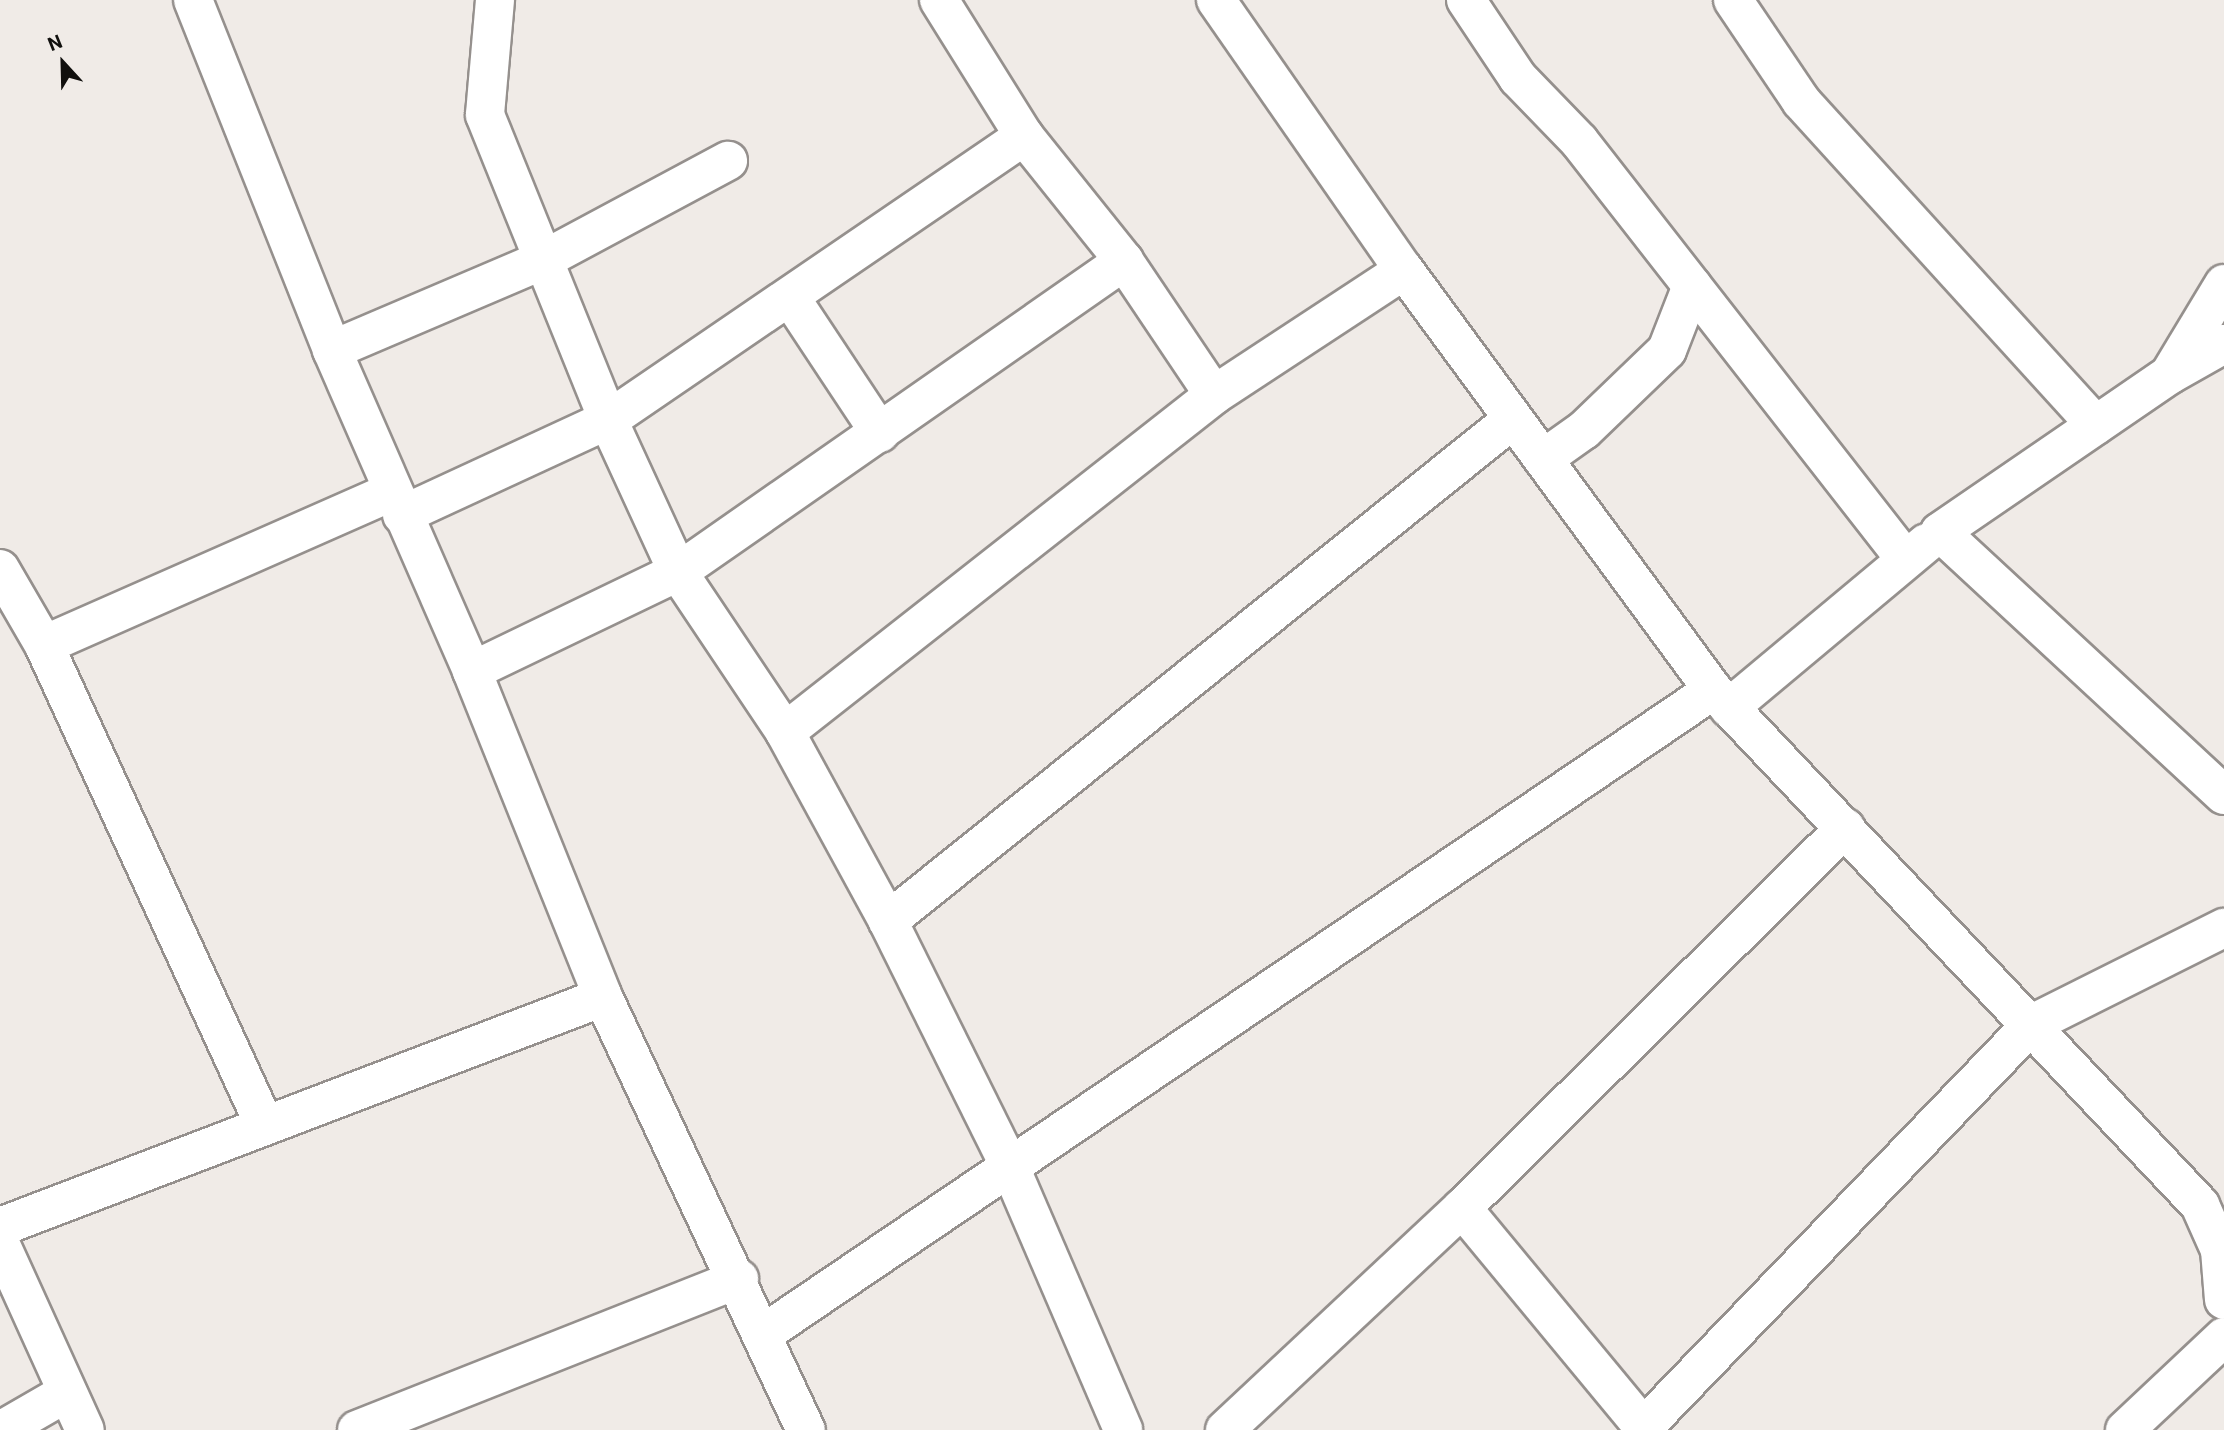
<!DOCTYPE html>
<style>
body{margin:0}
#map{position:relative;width:2224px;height:1430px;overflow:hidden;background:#f0ebe7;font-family:Roboto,sans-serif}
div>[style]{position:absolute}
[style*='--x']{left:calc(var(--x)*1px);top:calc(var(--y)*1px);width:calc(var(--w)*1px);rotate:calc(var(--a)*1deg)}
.roads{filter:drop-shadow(2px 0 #95908d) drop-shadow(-2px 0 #95908d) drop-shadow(0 2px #95908d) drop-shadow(0 -2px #95908d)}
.minor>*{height:38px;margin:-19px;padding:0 19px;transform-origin:19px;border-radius:19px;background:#fff}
span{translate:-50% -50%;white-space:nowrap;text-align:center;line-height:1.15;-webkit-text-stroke:7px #f0ebe7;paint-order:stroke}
.north{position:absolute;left:28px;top:28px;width:70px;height:70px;-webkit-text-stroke:5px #f0ebe7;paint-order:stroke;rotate:338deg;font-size:19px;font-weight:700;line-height:28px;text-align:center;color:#11100e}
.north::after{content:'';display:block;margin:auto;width:24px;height:32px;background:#11100e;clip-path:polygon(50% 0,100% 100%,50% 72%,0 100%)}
</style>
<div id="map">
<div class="roads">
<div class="minor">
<i style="--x:193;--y:0;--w:377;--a:68.3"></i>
<i style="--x:332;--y:350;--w:350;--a:66.4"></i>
<i style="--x:472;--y:671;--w:351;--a:68.1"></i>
<i style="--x:603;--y:997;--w:478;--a:64.9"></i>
<i style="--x:495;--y:0;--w:115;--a:95"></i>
<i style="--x:485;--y:115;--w:329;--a:68"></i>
<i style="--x:608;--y:420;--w:167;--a:65.3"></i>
<i style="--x:678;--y:572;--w:192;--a:56.2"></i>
<i style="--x:785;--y:732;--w:215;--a:61.4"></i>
<i style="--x:888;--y:921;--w:275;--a:63.6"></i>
<i style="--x:1010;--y:1167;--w:286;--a:66.7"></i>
<i style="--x:939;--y:0;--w:160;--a:58"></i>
<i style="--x:1024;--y:136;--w:160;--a:51.3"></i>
<i style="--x:1124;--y:261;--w:161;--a:56.1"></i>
<i style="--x:1216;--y:0;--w:329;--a:55.2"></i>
<i style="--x:1404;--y:270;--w:521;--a:53.66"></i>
<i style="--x:1713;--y:690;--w:709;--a:46.6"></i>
<i style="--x:2200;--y:1205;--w:49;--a:66"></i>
<i style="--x:2220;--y:1250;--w:50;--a:85.4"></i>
<i style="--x:1466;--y:0;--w:94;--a:56.3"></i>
<i style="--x:1518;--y:78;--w:88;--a:45.9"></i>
<i style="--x:1579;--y:141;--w:531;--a:52.03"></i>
<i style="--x:1733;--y:0;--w:122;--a:56"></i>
<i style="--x:1801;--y:101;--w:438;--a:47.7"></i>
<i style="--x:2224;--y:284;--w:106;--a:121.1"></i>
<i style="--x:2169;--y:375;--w:278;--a:145.6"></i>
<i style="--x:1940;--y:532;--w:387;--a:42.8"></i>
<i style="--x:790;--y:297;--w:163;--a:56.5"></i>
<i style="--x:332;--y:350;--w:229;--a:-23.1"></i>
<i style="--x:543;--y:260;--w:210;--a:-28.2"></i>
<i style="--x:2171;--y:374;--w:61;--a:-29.5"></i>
<i style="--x:1543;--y:459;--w:50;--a:-35.3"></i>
<i style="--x:1584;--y:430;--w:115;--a:-43.9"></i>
<i style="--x:1667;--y:350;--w:69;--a:-68.7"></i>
<i style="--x:402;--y:515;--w:227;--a:-24.8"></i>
<i style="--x:608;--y:420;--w:504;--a:-34.32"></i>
<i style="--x:0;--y:569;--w:88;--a:59.9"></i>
<i style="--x:44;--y:645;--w:379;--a:-23.8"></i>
<i style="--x:44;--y:645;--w:529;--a:65.32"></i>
<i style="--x:472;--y:671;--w:229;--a:-25.7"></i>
<i style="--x:678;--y:572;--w:544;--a:-34.89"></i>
<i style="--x:1729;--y:708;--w:257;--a:-39.9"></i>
<i style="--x:785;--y:732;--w:546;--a:-38.15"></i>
<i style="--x:1214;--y:395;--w:227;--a:-33.3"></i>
<i style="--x:888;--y:921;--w:802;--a:-38.77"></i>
<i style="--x:1462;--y:1208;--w:284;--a:50.4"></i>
<i style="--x:0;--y:1227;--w:645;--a:-20.88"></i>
<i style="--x:0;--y:1243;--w:205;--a:65.6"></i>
<i style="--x:763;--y:1334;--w:1148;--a:-34.13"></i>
<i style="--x:2;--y:1430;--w:74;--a:-30"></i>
<i style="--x:357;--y:1430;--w:411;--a:-21.6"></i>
<i style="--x:1225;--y:1430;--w:325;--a:-43.1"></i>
<i style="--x:1462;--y:1208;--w:540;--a:-44.77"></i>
<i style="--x:1641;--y:1430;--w:564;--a:-46.08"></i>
<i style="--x:2032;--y:1024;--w:215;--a:-26.6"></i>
<i style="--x:2125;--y:1430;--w:136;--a:-43.2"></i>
</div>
</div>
<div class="north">N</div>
</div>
